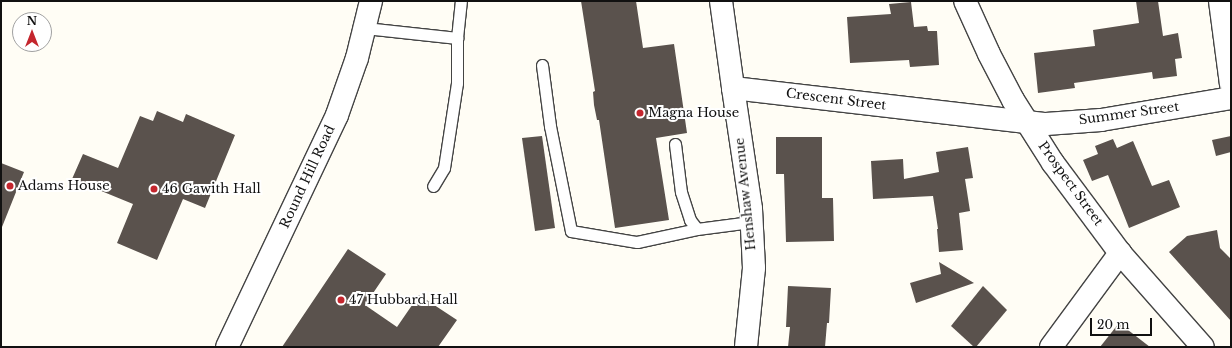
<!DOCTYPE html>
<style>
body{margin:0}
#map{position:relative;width:1232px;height:348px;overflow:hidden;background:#fffdf5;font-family:"Libre Baskerville",serif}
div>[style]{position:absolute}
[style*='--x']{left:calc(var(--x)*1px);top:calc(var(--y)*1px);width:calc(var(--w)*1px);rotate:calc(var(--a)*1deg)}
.building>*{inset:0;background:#5a524d}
.roads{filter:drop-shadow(1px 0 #444) drop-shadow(-1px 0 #444) drop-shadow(0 1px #444) drop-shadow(0 -1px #444)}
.lane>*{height:11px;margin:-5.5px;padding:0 5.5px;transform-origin:5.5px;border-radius:5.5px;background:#fff}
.street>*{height:22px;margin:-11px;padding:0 11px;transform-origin:11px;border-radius:11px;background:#fff}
.dots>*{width:11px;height:11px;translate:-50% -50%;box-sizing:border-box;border:2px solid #fff;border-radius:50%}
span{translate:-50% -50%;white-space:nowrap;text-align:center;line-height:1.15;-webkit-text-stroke:4px #fff;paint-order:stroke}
.street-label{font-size:13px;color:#111}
.poi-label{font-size:13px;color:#111}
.left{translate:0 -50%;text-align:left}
.frame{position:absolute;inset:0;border:2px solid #111;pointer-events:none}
.north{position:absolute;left:12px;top:12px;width:40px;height:40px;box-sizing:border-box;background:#fff;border:1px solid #a0a0a0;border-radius:50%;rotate:0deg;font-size:11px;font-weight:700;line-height:16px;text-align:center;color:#111}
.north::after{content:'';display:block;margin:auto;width:14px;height:18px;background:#c4262e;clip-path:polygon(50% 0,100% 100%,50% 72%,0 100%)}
.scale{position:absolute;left:1090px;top:318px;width:62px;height:18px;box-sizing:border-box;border:2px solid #111;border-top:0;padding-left:5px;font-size:12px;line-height:14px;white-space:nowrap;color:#111;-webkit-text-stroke:3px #fff;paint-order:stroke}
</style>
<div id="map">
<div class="building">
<i style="clip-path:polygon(581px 1px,636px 1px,643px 48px,674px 44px,687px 133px,656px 138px,669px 220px,615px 228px,599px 120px,597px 120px,594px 105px,593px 92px,595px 91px)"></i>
<i style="clip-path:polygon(1136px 1px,1158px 1px,1163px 36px,1178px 33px,1182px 58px,1175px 59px,1177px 76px,1153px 79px,1152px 72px,1074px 83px,1075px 88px,1038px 93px,1034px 53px,1095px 46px,1093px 30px,1139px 23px)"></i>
<i style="clip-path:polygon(911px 2px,914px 27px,927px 26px,928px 31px,937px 31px,939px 65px,910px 67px,909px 60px,850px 63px,847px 17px,891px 14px,889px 4px)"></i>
<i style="clip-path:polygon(157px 111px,183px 122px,186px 114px,235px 135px,205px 208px,183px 199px,157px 260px,117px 243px,133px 204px,72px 179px,83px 154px,118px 168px,140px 116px,153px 121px)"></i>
<i style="clip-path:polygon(542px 136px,555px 228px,535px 231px,522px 138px)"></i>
<i style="clip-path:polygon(1231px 136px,1231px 152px,1216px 156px,1212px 140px)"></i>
<i style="clip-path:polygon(776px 137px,822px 137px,822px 198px,833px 198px,834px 241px,786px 242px,784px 174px,776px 174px)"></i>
<i style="clip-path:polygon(1113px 139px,1117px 148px,1133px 141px,1152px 186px,1169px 180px,1180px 207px,1129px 228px,1108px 175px,1092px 181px,1083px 160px,1098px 154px,1095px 146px)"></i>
<i style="clip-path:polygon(968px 147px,973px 178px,965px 179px,970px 211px,959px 213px,963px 250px,939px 252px,937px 229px,938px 229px,933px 196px,873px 199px,871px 161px,903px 159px,904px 179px,939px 172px,936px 152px)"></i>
<i style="clip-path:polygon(1px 163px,24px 172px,2px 227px,1px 227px)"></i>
<i style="clip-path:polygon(1217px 230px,1220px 248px,1231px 259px,1231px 321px,1169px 252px,1187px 236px)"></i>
<i style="clip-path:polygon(348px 249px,386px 274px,365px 305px,397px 327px,419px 295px,457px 320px,438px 347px,282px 347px)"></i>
<i style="clip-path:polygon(939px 262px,974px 283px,916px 303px,910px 283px,941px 274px)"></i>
<i style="clip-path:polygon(788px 286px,831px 288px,829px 323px,827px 323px,825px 347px,788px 347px,790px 327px,786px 327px)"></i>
<i style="clip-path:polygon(983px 286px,1007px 310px,976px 347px,974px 347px,951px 326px)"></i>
<i style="clip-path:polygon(1119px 323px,1150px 347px,1100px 347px)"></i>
</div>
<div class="roads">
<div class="lane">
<i style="--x:365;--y:28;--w:93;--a:6.2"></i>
<i style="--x:457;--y:38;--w:45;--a:90"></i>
<i style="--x:457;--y:83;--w:86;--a:98.7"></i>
<i style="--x:444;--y:168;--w:21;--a:121"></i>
<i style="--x:457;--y:38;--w:37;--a:-84"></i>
<i style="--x:542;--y:65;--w:62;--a:82.5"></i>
<i style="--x:550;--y:126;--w:107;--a:78.7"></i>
<i style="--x:571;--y:231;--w:67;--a:9.5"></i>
<i style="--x:637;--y:242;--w:61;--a:-12.2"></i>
<i style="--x:675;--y:144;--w:48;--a:82.9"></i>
<i style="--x:681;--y:192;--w:29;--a:72"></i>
<i style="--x:690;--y:220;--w:11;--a:52"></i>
<i style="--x:697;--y:229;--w:54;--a:-7.4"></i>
</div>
<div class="street">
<i style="--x:721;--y:1;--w:88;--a:82.1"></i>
<i style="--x:733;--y:88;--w:315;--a:6.6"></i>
<i style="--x:1046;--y:124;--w:55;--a:-4.2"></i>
<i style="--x:1101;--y:120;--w:132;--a:-9.6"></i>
<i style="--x:965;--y:1;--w:58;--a:65.6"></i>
<i style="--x:989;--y:54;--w:52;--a:62.4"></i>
<i style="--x:1013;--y:100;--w:75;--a:57.6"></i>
<i style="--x:1053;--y:163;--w:112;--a:53.3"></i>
<i style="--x:1120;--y:253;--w:125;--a:48.6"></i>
<i style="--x:1220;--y:1;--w:84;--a:82.5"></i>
<i style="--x:733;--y:88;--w:122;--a:81.5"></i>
<i style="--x:751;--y:209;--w:59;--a:87.1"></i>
<i style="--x:754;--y:268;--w:79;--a:95.8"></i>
<i style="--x:227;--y:347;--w:257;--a:-64.6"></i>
<i style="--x:337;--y:115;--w:60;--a:-70.7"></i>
<i style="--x:357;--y:58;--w:59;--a:-76.2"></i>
<i style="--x:1051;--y:347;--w:117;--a:-53.7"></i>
</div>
</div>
<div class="dots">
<i style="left:640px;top:113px;background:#c4262e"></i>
<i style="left:10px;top:186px;background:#c4262e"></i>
<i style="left:154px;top:189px;background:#c4262e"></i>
<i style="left:341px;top:300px;background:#c4262e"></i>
</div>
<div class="street-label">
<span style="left:836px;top:100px;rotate:7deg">Crescent Street</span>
<span style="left:1129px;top:114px;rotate:-8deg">Summer Street</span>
<span style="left:308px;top:177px;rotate:-65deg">Round Hill Road</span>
<span style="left:1070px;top:184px;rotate:54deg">Prospect Street</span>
<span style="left:746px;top:194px;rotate:-96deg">Henshaw Avenue</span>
</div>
<div class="poi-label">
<span class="left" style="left:648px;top:113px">Magna House</span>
<span class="left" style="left:18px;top:186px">Adams House</span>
<span class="left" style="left:162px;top:189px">46 Gawith Hall</span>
<span class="left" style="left:349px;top:300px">47 Hubbard Hall</span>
</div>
<div class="frame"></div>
<div class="north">N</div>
<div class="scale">20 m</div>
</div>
